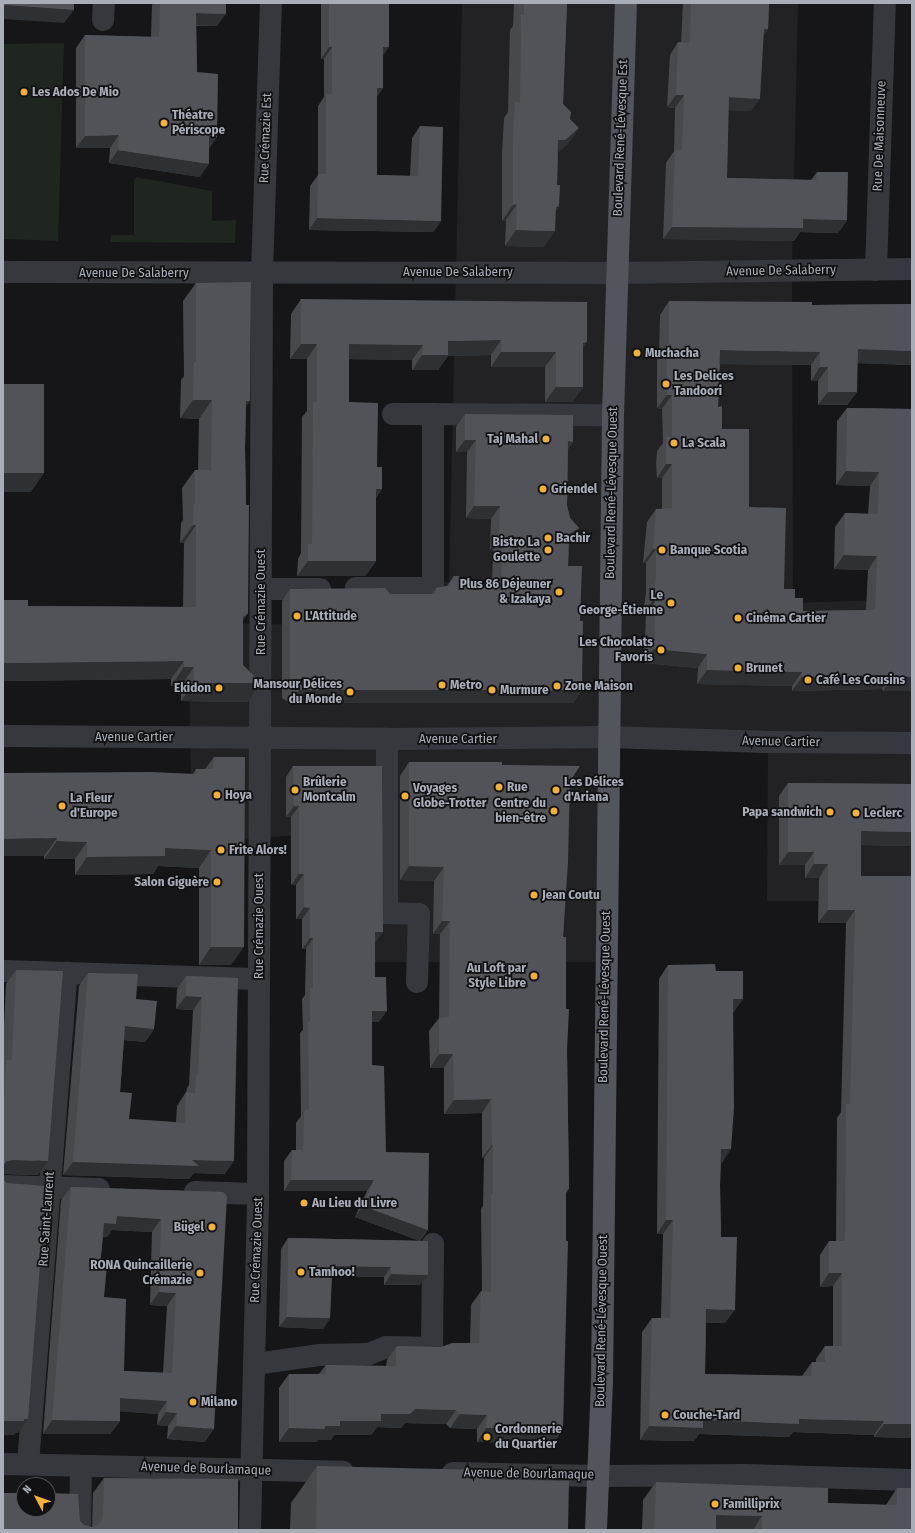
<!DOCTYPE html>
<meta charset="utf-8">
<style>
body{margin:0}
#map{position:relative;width:915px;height:1533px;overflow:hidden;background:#161618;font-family:"Fira Sans Condensed",sans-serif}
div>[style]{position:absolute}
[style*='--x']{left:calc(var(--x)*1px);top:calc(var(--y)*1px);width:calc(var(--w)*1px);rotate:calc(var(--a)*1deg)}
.built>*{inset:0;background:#222225}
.green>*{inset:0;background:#1e261f}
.minor>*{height:22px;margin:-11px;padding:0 11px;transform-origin:11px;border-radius:11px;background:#37383d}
.major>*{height:22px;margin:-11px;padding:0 11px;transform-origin:11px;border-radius:11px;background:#53555c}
.wall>*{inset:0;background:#47494d}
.shaded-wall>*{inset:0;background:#2f3033}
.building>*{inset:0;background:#525359}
.dots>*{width:11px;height:11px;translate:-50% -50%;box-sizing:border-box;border:2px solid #111113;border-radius:50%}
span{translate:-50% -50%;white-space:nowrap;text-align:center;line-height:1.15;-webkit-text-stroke:3.5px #111113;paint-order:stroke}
.poi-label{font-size:13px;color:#a8adb8;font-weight:700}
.left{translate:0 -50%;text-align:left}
.right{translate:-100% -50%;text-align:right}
.street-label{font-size:13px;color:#a8adb8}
.frame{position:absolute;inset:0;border:4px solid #a8adb8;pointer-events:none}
.north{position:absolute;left:16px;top:1477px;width:40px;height:40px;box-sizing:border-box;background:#111113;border:1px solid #4d4f55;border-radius:50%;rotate:311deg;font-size:11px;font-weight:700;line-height:16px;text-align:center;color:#a8adb8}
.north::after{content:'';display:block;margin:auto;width:14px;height:18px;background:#f2b134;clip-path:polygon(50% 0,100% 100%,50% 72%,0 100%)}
</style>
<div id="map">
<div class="built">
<i style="clip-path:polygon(462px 3px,798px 3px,792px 271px,793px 603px,912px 599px,912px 901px,767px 901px,768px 742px,609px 737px,605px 962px,373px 962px,374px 830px,192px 842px,188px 622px,379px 627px,379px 585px,449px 582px)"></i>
</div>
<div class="green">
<i style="clip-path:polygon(64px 43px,58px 241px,3px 239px,3px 44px)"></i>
<i style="clip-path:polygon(136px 177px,212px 191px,212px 221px,236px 220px,235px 243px,110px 242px,111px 235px,134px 235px,134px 181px)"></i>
</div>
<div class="minor">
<i style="--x:103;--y:20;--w:17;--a:-87"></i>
<i style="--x:876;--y:270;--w:267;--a:-88.1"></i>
<i style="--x:3;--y:272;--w:614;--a:0.09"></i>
<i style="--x:617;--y:273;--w:295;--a:-0.8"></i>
<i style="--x:393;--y:414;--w:220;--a:0.3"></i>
<i style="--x:356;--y:588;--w:77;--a:0"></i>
<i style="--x:433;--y:588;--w:174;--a:-90"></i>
<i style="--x:261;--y:589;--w:59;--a:0"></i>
<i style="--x:3;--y:736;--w:384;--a:0.4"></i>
<i style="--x:387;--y:739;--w:222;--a:-0.5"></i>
<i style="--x:609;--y:737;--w:159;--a:1.8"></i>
<i style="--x:768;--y:742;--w:144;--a:0.4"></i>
<i style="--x:387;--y:739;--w:174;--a:90"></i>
<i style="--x:387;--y:913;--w:32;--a:2"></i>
<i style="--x:419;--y:914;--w:68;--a:91.7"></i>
<i style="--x:3;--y:971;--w:256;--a:1.8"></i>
<i style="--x:3;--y:1186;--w:96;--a:1.8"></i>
<i style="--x:195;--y:1192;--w:63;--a:1.8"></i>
<i style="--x:254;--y:1364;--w:67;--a:-7.8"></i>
<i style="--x:320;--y:1355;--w:49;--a:-1.2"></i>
<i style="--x:369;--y:1354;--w:18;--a:-22"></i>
<i style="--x:386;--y:1347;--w:46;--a:1.2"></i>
<i style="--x:432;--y:1348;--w:104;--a:-89.4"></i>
<i style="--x:3;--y:1464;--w:340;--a:1.3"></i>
<i style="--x:28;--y:1464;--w:493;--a:-85.5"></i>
<i style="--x:453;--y:1473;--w:146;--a:1.2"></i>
<i style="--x:599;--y:1476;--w:146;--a:-0.4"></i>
<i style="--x:745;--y:1475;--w:167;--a:1.7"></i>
<i style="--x:80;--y:1530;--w:64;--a:-89.1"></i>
<i style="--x:250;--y:1530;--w:336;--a:-88.6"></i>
<i style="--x:258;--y:1194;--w:921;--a:-89.75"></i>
<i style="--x:262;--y:273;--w:270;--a:-88.1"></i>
</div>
<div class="major">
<i style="--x:596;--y:1530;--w:148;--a:-87.7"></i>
<i style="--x:602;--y:1382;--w:967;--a:-89.35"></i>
<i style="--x:613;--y:415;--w:412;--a:-88.2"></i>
</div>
<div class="wall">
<i style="clip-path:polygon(153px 3px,226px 3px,217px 26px,196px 26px,197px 72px,217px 137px,209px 148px,200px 177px,109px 163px,110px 148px,76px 148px,76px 48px,85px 35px,151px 37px,152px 5px)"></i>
<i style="clip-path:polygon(321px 3px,389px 3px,383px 56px,383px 88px,377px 96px,377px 175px,410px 176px,412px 138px,420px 126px,441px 221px,433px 232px,309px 230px,310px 186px,318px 175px,318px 106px,324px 97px,324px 59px,321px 59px)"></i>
<i style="clip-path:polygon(514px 3px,567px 3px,563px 104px,568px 144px,558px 152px,557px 185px,559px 206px,555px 212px,544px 247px,505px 246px,506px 220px,502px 221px,502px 153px,504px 118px,508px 112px,510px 30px,513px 26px)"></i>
<i style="clip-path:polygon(683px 3px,769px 3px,768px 29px,763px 36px,751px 111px,728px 110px,727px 178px,811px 180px,817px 172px,847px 220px,838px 233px,800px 232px,794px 241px,663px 239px,666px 163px,674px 151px,675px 108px,667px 107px,670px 55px,678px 42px,681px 43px)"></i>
<i style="clip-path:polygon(196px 283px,250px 401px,246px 406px,245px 448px,246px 505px,248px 613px,243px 620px,243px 665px,248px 702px,181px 701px,181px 686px,171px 686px,171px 679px,3px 681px,3px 600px,28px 606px,183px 607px,184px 543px,180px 543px,181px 523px,183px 520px,182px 488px,195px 470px,198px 470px,199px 419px,180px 418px,181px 380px,184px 376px,183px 301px)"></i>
<i style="clip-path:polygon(301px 299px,583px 348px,583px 387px,572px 402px,545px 402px,545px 367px,491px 367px,491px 355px,448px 356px,438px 370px,412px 370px,412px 360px,349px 359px,349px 402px,377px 467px,382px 489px,376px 497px,376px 561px,365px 576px,297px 576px,298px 559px,301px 553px,302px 417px,307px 411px,307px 359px,290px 359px,291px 314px)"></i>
<i style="clip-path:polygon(669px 301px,812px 305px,912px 304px,912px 365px,857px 363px,857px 392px,847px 405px,818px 405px,818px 381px,811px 381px,811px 365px,720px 364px,718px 407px,722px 429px,749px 507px,784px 589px,795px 598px,803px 611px,866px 610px,868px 570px,834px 569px,835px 527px,845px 513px,868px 514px,870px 486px,836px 485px,837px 421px,847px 408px,912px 409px,912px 691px,883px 691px,882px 689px,792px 691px,792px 686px,697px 684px,698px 668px,644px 663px,646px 614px,643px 614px,646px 592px,646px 563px,643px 563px,647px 522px,656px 509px,662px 509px,662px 478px,657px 478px,656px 464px,657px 451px,663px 443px,662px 409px,657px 408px,657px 357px,659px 354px,660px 315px)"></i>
<i style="clip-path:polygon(465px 414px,573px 442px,568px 449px,567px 506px,570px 518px,579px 528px,571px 540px,569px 541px,568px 566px,574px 703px,290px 703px,282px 698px,282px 601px,290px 589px,390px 594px,432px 594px,436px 588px,447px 586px,454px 576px,459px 586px,492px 586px,493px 550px,490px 550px,491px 519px,466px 518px,467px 452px,456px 452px,456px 427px)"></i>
<i style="clip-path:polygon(214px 757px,231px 965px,199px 965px,199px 868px,158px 866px,153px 874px,75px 875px,75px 859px,44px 859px,44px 856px,3px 856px,193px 774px,196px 769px,205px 769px)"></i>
<i style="clip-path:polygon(409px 762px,502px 765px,570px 781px,563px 937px,567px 1050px,569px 1189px,566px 1193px,563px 1429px,554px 1443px,477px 1442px,477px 1429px,450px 1428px,446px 1424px,405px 1423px,401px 1428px,377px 1427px,371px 1435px,334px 1435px,331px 1440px,318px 1440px,316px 1442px,279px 1442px,279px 1388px,289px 1374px,319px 1374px,326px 1365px,386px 1366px,387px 1360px,396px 1347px,441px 1347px,470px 1343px,471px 1305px,481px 1291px,482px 1291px,481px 1209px,483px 1206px,484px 1158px,482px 1158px,482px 1113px,444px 1114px,444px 1068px,430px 1068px,429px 1031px,439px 1018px,440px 934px,433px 934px,434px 881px,400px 880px,400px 776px)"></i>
<i style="clip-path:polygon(293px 766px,375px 943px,375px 977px,379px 1022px,372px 1022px,372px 1065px,386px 1152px,428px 1230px,420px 1241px,355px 1217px,367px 1191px,284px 1191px,284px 1161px,292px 1150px,296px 1150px,296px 1123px,301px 1116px,300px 1033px,303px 1030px,302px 999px,305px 995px,306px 949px,302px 949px,302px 919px,296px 919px,296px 885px,291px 885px,291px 817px,286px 817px,286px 777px)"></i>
<i style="clip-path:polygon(788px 783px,912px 784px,912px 846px,861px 845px,861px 876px,912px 876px,912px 1438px,874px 1437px,874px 1435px,793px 1432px,789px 1437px,699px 1434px,694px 1441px,640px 1440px,642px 1332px,652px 1318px,661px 1318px,663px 1234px,657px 1234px,659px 979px,668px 965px,716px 971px,743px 999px,733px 1012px,722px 1163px,721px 1163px,720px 1185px,721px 1237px,725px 1323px,706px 1323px,705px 1374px,802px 1376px,812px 1362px,816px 1362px,816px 1359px,825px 1346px,833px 1346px,833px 1286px,820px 1287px,820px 1255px,829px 1241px,836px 1241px,837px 1118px,841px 1112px,846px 923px,818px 923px,819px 878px,805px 878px,805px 865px,779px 865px,779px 796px)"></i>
<i style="clip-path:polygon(16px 970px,38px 1175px,3px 1174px,3px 1048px,6px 984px)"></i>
<i style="clip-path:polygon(88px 973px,136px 999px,154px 1029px,145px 1042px,124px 1040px,120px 1092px,129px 1119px,176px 1122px,177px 1106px,186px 1092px,186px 1093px,187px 1088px,189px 1085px,193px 1010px,176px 1009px,177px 989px,186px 976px,238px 978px,225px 1174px,194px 1173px,189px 1179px,63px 1175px,79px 986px)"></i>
<i style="clip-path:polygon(evenodd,71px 1187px,223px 1192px,205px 1442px,167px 1439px,168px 1426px,157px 1425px,158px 1414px,120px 1411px,120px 1421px,110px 1434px,43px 1434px,61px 1200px,71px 1187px,112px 1230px,152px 1232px,150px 1305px,167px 1306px,163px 1373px,124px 1371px,104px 1297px,100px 1265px,103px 1237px,107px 1237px,112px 1230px)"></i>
<i style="clip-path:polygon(288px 1238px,428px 1241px,420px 1285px,384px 1285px,384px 1277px,332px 1276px,330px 1318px,323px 1329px,279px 1327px,281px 1249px)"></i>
<i style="clip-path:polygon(317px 1466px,483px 1479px,568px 1530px,290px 1530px,291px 1503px)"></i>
<i style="clip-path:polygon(104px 1478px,238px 1530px,3px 1530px,80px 1521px,84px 1525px,91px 1527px,92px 1527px,93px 1493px)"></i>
<i style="clip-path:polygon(656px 1482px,828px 1503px,886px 1505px,897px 1488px,912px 1530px,642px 1530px,643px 1500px)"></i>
</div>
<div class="shaded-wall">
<i style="clip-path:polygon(3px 5px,74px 10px,64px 23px,3px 19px)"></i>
<i style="clip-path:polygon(196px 13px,226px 14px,217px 26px,187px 25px)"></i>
<i style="clip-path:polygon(764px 29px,768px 29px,759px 42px)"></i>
<i style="clip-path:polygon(329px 47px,332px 47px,324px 59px,321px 59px)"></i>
<i style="clip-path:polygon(383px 47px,389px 47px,381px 59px)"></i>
<i style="clip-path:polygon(377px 88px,383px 88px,375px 100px)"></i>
<i style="clip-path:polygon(676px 95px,684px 95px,675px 108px,667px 107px)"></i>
<i style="clip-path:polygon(729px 97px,760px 99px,751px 111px,720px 110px)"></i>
<i style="clip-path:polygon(579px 128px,568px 144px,554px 156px,558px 140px)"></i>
<i style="clip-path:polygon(119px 135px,110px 148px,76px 148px,85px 136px)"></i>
<i style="clip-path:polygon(209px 136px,217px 137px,208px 149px)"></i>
<i style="clip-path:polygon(118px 150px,209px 164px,200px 177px,109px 163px)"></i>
<i style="clip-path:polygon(517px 204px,506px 220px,502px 221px,513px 205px)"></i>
<i style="clip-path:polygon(559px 206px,548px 222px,556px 207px)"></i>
<i style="clip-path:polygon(317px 218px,441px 221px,433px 232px,309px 230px)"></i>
<i style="clip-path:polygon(803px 219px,847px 220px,838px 233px,800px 232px,794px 241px,663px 239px,672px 227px)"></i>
<i style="clip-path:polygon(516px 230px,555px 231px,544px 247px,505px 246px)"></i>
<i style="clip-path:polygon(501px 340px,491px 355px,448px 356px,438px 370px,412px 370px,422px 355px,448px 341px)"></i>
<i style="clip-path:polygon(587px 342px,577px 357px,583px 343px)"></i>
<i style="clip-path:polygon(301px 344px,317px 344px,307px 359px,290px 359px)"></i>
<i style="clip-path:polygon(349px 344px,423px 345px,412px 360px,339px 359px)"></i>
<i style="clip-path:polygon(858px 349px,912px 351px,912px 365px,848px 363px)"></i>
<i style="clip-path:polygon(720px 350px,820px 352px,811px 365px,710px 364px)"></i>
<i style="clip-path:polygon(501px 352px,556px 352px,545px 367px,491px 367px)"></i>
<i style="clip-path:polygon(820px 367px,828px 367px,818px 381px,811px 381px)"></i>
<i style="clip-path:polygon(556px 387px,583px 387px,572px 402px,545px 402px)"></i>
<i style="clip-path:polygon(828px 392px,857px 392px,847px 405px,818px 405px)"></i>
<i style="clip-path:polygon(667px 395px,672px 395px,662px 409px,657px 408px)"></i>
<i style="clip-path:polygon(193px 400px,212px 400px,199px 419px,180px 418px)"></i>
<i style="clip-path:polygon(246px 401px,250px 401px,237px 419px)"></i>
<i style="clip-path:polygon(465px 440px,476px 440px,467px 452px,456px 452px)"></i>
<i style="clip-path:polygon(568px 441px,573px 442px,564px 454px)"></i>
<i style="clip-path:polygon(666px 464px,672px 464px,662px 478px,657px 478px)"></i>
<i style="clip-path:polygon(846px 471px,879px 472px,870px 486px,836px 485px)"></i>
<i style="clip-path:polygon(3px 473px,44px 473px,31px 492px,3px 492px)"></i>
<i style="clip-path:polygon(376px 489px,382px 489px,372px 504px)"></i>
<i style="clip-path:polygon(474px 506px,500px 506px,491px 519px,466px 518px)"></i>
<i style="clip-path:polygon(193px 525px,196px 525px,184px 543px,180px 543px)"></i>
<i style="clip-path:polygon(579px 528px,571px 540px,560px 546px,569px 534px)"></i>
<i style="clip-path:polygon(499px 538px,502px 538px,493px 550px,490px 550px)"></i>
<i style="clip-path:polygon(653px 549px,656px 549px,646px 563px,643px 563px)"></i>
<i style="clip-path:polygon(844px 555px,877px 556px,868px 570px,834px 569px)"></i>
<i style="clip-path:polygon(308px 561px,376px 561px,365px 576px,297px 576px)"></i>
<i style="clip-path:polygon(653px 600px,655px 601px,646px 614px,643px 614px)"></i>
<i style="clip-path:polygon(248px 613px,236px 631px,243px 617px)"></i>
<i style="clip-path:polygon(654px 649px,707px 654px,698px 668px,644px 663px)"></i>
<i style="clip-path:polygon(184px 661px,171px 679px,3px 681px,3px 663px)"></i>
<i style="clip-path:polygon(184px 667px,194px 667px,181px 686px,171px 686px)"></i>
<i style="clip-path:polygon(707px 670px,802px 672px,792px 686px,697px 684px)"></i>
<i style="clip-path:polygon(892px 675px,882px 689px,792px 691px,802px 677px)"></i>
<i style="clip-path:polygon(892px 677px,912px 677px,912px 691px,883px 691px)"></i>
<i style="clip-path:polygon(194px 683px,261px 683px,248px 702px,181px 701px)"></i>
<i style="clip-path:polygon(299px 690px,582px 690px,574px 703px,290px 703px)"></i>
<i style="clip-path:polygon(294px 806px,299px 806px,291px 817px,286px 817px)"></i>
<i style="clip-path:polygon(861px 831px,912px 832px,912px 846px,852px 845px)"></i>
<i style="clip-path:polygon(57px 838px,44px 856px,3px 856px,3px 839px)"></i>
<i style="clip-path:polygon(57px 841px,87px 842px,75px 859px,44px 859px)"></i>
<i style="clip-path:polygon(165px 848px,211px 850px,199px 868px,158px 866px,153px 874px,75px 875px,87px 857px)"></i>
<i style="clip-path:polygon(788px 852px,814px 852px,805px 865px,779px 865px)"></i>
<i style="clip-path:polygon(814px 864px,828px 864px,819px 878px,805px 878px)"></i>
<i style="clip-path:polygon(409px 866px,444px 867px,434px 881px,400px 880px)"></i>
<i style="clip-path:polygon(299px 874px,304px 874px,296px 885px,291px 885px)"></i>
<i style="clip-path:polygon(304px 907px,310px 908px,302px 919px,296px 919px)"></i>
<i style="clip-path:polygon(828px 910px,855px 910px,846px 923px,818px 923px)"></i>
<i style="clip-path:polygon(442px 921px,450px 921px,440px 934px,433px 934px)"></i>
<i style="clip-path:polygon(375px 932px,383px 932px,375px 943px)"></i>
<i style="clip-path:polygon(310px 938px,313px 938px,306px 949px,302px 949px)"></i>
<i style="clip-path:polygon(211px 947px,244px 947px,231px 965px,199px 965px)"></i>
<i style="clip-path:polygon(186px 996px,202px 997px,193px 1010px,176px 1009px)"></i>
<i style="clip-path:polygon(733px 999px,743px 999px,734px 1012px,724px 1012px)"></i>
<i style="clip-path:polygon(372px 1011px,387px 1011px,379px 1022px,364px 1022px)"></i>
<i style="clip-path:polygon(125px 1026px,154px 1029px,145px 1042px,116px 1039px)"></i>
<i style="clip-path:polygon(439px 1054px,453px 1054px,444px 1068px,430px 1068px)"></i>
<i style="clip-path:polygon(491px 1099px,482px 1113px,444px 1114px,454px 1100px)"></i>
<i style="clip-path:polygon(492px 1145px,493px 1145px,484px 1158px,482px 1158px)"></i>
<i style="clip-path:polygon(721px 1149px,731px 1149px,722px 1163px,712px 1162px)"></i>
<i style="clip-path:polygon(13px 1160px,48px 1161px,38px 1175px,3px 1174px,3px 1165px,7px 1161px)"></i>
<i style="clip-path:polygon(192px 1160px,234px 1161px,225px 1174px,194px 1173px,189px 1179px,63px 1175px,73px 1162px)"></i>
<i style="clip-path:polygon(291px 1180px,374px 1180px,367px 1191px,284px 1191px)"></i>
<i style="clip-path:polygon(363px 1206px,428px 1230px,420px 1241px,355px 1217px)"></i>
<i style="clip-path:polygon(117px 1216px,161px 1219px,152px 1232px,112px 1230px,107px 1237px,95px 1236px,104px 1223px)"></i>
<i style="clip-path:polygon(666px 1220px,673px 1220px,663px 1234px,657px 1234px)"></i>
<i style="clip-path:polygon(332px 1266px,391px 1267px,384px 1277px,324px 1276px)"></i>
<i style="clip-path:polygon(829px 1273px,842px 1273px,833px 1286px,820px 1287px)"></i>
<i style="clip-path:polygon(391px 1274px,428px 1275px,420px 1285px,384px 1285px)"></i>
<i style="clip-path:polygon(159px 1292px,176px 1293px,167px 1306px,150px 1305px)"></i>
<i style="clip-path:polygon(706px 1309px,735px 1310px,725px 1323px,697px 1323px)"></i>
<i style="clip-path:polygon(287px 1317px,330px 1318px,323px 1329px,279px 1327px)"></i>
<i style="clip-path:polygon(120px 1398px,167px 1401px,158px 1414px,111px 1411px)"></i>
<i style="clip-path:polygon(415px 1409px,456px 1410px,446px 1424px,405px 1423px,401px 1428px,377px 1427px,371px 1435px,334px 1435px,331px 1440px,318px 1440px,316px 1442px,279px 1442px,289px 1428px,325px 1426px,340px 1421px,381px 1414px)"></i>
<i style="clip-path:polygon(166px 1412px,177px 1413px,168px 1426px,157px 1425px)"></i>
<i style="clip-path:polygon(460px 1414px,487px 1415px,477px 1429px,450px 1428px)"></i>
<i style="clip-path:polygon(24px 1419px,28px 1419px,18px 1433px,16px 1433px,14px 1435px,3px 1435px,3px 1421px)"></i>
<i style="clip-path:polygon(799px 1419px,884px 1421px,874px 1435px,793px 1432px,789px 1437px,699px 1434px,694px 1441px,640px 1440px,649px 1426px,703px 1420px)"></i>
<i style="clip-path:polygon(52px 1420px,120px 1421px,110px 1434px,43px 1434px)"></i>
<i style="clip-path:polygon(884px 1424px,912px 1424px,912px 1438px,874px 1437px)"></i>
<i style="clip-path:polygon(176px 1426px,214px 1429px,205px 1442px,167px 1439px)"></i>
<i style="clip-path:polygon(486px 1428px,563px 1429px,554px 1443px,477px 1442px)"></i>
<i style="clip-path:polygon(716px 1515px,762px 1516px,753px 1530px,705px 1530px)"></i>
</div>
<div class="building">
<i style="clip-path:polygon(3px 3px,74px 3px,74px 10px,3px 5px)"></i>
<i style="clip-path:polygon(160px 3px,226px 3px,226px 14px,196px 13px,197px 72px,218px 74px,217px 137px,209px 136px,209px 164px,118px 150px,119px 135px,85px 136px,85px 35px,159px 37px)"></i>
<i style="clip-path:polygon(329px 3px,389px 3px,389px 47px,383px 47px,383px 88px,377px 88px,377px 175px,418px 176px,420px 126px,443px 127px,441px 221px,317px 218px,318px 174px,326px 174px,326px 94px,332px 94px,332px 47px,329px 47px)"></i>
<i style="clip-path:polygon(524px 3px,567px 3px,563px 104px,571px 112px,570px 119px,579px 128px,565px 140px,558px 140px,557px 185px,560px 185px,559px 206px,556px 207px,555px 231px,516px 230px,517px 204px,513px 205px,513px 138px,515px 102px,520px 102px,521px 15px,524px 15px)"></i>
<i style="clip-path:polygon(691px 3px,769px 3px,768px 29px,764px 29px,760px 99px,729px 97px,727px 178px,816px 180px,817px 172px,848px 172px,847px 220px,803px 219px,803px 228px,672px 227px,675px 150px,682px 150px,684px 95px,676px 95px,678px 42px,690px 43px)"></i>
<i style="clip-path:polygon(251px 282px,250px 401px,246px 401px,245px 448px,246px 505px,249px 505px,248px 613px,243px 617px,243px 665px,261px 683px,194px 683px,194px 667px,184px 667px,184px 661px,3px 663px,3px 600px,28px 600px,28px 606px,196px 607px,196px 525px,193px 525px,194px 504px,195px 504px,195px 470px,211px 470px,212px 400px,193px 400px,194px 362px,196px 362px,196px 283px)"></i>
<i style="clip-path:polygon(301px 299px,587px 302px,587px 342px,583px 343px,583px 387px,556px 387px,556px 352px,501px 352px,501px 340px,448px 341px,448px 355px,422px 355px,423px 345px,349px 344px,349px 402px,378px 403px,377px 467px,382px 467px,382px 489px,376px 489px,376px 561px,308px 561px,308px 544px,312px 544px,313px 402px,317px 402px,317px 344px,301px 344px)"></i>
<i style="clip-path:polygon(669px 301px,812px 302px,812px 305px,912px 304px,912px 351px,858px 349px,857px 392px,828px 392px,828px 367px,820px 367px,820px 352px,720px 350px,718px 407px,722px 406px,722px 429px,749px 429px,749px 507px,786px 508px,784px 589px,795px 589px,795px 598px,803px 598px,803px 611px,875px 610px,877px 556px,844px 555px,845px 513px,878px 514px,879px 472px,846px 471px,847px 408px,912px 409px,912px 677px,892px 677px,892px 675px,802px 677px,802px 672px,707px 670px,707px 654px,654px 649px,655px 601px,653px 600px,656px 578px,656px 549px,653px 549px,656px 509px,672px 508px,672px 464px,666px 464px,666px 437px,672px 437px,672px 395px,667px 395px,666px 344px,669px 344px)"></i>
<i style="clip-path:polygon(3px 384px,44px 384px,44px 473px,3px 473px)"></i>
<i style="clip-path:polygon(465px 414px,573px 415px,573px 442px,568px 441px,567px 506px,570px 518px,579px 528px,569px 534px,568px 566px,582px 566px,580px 621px,583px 621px,582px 690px,299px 690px,290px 685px,290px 589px,385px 588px,390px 594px,436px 594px,436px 588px,448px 586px,454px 576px,459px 576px,459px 586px,501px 586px,502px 538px,499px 538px,500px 506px,474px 506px,476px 440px,465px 440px)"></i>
<i style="clip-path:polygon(214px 757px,245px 757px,244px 947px,211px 947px,211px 850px,165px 848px,165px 856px,87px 857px,87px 842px,57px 841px,57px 838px,3px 839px,3px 773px,150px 772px,196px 774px,196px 769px,213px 769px)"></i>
<i style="clip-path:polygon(409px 762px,502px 762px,502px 765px,580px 766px,570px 781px,568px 862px,563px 937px,566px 937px,566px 1009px,569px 1009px,567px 1050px,569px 1189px,566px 1189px,566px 1241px,568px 1241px,563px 1429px,486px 1428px,487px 1415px,460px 1414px,456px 1410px,415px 1409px,410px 1414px,381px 1414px,381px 1421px,340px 1421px,340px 1426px,325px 1426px,325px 1429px,289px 1428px,289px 1374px,326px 1374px,326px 1365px,396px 1366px,396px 1347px,398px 1346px,441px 1347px,452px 1343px,479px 1343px,481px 1291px,491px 1292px,491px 1195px,493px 1195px,493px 1145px,492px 1145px,491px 1099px,454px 1100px,453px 1054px,439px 1054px,439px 1018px,449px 1017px,450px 921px,442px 921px,444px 867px,409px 866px)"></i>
<i style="clip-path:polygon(293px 766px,382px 766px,383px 932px,375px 932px,375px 977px,386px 977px,387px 1011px,372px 1011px,372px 1065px,384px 1066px,386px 1152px,429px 1153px,428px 1230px,363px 1206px,374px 1180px,291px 1180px,292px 1150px,303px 1150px,304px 1112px,309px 1108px,308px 1022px,310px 1022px,310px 988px,313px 988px,313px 938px,310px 938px,310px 908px,304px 907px,304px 874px,299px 874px,299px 806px,294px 806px)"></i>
<i style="clip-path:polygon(788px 783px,912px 784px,912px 832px,861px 831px,861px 876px,912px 876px,912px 1424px,884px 1424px,884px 1421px,799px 1419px,799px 1424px,703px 1420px,703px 1428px,649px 1426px,652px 1318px,670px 1318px,673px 1220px,666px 1220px,668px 965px,715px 964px,716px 971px,743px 971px,743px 999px,733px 999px,734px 1108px,731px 1149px,721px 1149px,720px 1185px,721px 1237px,737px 1237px,735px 1310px,706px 1309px,705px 1374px,811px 1376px,812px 1362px,825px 1362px,825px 1346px,842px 1346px,842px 1273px,829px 1273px,829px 1241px,845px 1241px,846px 1104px,850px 1104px,855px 910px,828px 910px,828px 864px,814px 864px,814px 852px,788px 852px)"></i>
<i style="clip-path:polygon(16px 970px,63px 971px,48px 1161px,13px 1160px,7px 1161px,3px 1165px,3px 1100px,4px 1100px,6px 1060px,12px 1060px)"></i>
<i style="clip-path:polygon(88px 973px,138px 974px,136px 999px,157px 1001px,154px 1029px,125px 1026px,120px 1092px,132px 1093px,129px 1119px,185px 1123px,186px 1092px,195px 1093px,196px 1075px,198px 1075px,202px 997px,186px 996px,186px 976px,238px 978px,234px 1161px,192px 1160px,199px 1166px,73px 1162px)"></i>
<i style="clip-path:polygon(3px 1179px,7px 1183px,46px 1186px,28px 1419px,24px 1419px,24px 1421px,3px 1421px)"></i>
<i style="clip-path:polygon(evenodd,71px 1187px,223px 1192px,227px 1196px,214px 1429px,176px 1426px,177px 1413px,166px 1412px,167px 1401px,120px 1398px,120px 1421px,52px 1420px,71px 1187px,117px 1216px,161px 1219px,159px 1292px,176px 1293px,172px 1373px,124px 1371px,126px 1299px,104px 1297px,107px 1265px,100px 1265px,104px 1223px,116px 1224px,117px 1216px)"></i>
<i style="clip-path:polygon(288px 1238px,428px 1241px,428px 1275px,391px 1274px,391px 1267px,332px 1266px,330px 1318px,287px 1317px)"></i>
<i style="clip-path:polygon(317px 1466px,484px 1470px,483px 1479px,569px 1481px,568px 1530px,316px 1529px)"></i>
<i style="clip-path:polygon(104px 1478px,238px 1479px,238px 1530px,3px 1530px,3px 1493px,24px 1493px,24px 1509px,48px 1509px,48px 1493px,78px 1494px,80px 1521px,84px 1525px,91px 1527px,96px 1526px,101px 1522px,103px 1515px)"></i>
<i style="clip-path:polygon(656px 1482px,828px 1488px,828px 1503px,897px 1505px,897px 1488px,912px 1488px,912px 1530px,762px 1530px,762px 1516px,716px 1515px,716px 1530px,654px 1530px)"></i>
</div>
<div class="dots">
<i style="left:24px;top:92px;background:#f2b134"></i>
<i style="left:164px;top:123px;background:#f2b134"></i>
<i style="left:637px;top:353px;background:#f2b134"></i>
<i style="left:666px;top:384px;background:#f2b134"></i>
<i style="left:546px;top:439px;background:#f2b134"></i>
<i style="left:674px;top:443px;background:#f2b134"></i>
<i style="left:543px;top:489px;background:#f2b134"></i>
<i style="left:548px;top:538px;background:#f2b134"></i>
<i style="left:548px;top:550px;background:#f2b134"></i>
<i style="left:662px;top:550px;background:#f2b134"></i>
<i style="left:559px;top:592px;background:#f2b134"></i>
<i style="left:671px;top:603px;background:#f2b134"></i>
<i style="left:297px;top:616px;background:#f2b134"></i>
<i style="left:738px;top:618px;background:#f2b134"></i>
<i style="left:661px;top:650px;background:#f2b134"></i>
<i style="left:738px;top:668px;background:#f2b134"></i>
<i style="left:808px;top:680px;background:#f2b134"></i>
<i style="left:442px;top:685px;background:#f2b134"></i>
<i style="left:557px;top:686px;background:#f2b134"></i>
<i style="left:219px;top:688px;background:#f2b134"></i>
<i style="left:492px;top:690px;background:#f2b134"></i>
<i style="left:350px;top:692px;background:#f2b134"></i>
<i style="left:499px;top:787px;background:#f2b134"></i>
<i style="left:295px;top:790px;background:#f2b134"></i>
<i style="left:556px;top:790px;background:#f2b134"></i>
<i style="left:217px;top:795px;background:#f2b134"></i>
<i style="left:405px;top:796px;background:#f2b134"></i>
<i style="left:62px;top:806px;background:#f2b134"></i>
<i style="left:554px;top:811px;background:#f2b134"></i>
<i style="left:830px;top:812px;background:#f2b134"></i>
<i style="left:856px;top:813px;background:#f2b134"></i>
<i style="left:221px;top:850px;background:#f2b134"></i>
<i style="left:217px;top:882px;background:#f2b134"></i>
<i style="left:534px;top:895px;background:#f2b134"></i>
<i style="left:534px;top:976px;background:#f2b134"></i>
<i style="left:304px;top:1203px;background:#f2b134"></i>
<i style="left:212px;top:1227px;background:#f2b134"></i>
<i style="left:301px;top:1272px;background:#f2b134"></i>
<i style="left:200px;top:1273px;background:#f2b134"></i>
<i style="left:193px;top:1402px;background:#f2b134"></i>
<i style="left:665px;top:1415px;background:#f2b134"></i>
<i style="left:487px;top:1437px;background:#f2b134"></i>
<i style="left:715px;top:1504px;background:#f2b134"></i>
</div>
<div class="poi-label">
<span class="left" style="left:32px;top:92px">Les Ados De Mio</span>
<span class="left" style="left:172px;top:123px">Théatre<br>Périscope</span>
<span class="left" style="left:645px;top:353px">Muchacha</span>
<span class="left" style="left:674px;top:384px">Les Delices<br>Tandoori</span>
<span class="right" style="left:538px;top:439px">Taj Mahal</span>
<span class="left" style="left:682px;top:443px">La Scala</span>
<span class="left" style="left:551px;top:489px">Griendel</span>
<span class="left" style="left:556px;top:538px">Bachir</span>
<span class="right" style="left:540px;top:550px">Bistro La<br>Goulette</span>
<span class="left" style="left:670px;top:550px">Banque Scotia</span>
<span class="right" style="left:551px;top:592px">Plus 86 Déjeuner<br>&amp; Izakaya</span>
<span class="right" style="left:663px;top:603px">Le<br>George-Étienne</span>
<span class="left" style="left:305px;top:616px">L'Attitude</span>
<span class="left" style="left:746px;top:618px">Cinéma Cartier</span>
<span class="right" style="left:653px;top:650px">Les Chocolats<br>Favoris</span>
<span class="left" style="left:746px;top:668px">Brunet</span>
<span class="left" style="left:816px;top:680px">Café Les Cousins</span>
<span class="right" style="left:342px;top:692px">Mansour Délices<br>du Monde</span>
<span class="left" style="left:450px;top:685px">Metro</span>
<span class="left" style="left:565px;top:686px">Zone Maison</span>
<span class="right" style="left:211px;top:688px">Ekidon</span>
<span class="left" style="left:500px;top:690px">Murmure</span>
<span class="left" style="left:303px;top:790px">Brûlerie<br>Montcalm</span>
<span class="left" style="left:564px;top:790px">Les Délices<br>d'Ariana</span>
<span class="left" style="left:507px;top:787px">Rue</span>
<span class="left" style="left:413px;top:796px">Voyages<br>Globe-Trotter</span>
<span class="left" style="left:225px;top:795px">Hoya</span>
<span class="left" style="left:70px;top:806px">La Fleur<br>d'Europe</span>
<span class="right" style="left:546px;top:811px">Centre du<br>bien-être</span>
<span class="right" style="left:822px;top:812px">Papa sandwich</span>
<span class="left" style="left:864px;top:813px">Leclerc</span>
<span class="left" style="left:229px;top:850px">Frite Alors!</span>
<span class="right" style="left:209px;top:882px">Salon Giguère</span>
<span class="left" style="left:542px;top:895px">Jean Coutu</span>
<span class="right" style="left:526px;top:976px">Au Loft par<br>Style Libre</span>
<span class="left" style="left:312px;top:1203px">Au Lieu du Livre</span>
<span class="right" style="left:204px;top:1227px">Bügel</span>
<span class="right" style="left:192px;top:1273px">RONA Quincaillerie<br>Crémazie</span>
<span class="left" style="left:309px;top:1272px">Tamhoo!</span>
<span class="left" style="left:201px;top:1402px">Milano</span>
<span class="left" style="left:673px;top:1415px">Couche-Tard</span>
<span class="left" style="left:495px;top:1437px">Cordonnerie<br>du Quartier</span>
<span class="left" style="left:723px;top:1504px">Familliprix</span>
</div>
<div class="street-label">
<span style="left:880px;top:136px;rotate:-88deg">Rue De Maisonneuve</span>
<span style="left:266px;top:138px;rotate:-88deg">Rue Crémazie Est</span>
<span style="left:621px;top:138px;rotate:-88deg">Boulevard René-Lévesque Est</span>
<span style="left:781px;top:271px;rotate:-1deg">Avenue De Salaberry</span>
<span style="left:458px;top:272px">Avenue De Salaberry</span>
<span style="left:134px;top:273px">Avenue De Salaberry</span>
<span style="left:612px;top:493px;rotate:-89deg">Boulevard René-Lévesque Ouest</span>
<span style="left:261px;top:602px;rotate:-90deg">Rue Crémazie Ouest</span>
<span style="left:134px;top:737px">Avenue Cartier</span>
<span style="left:458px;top:739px">Avenue Cartier</span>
<span style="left:781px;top:742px;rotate:1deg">Avenue Cartier</span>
<span style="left:259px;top:926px;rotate:-90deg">Rue Crémazie Ouest</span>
<span style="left:605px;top:997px;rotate:-89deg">Boulevard René-Lévesque Ouest</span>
<span style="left:47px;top:1219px;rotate:-86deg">Rue Saint-Laurent</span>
<span style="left:257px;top:1250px;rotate:-88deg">Rue Crémazie Ouest</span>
<span style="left:602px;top:1321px;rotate:-89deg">Boulevard René-Lévesque Ouest</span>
<span style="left:206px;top:1469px;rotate:2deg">Avenue de Bourlamaque</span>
<span style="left:529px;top:1474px;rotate:1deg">Avenue de Bourlamaque</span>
</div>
<div class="frame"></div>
<div class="north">N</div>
</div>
